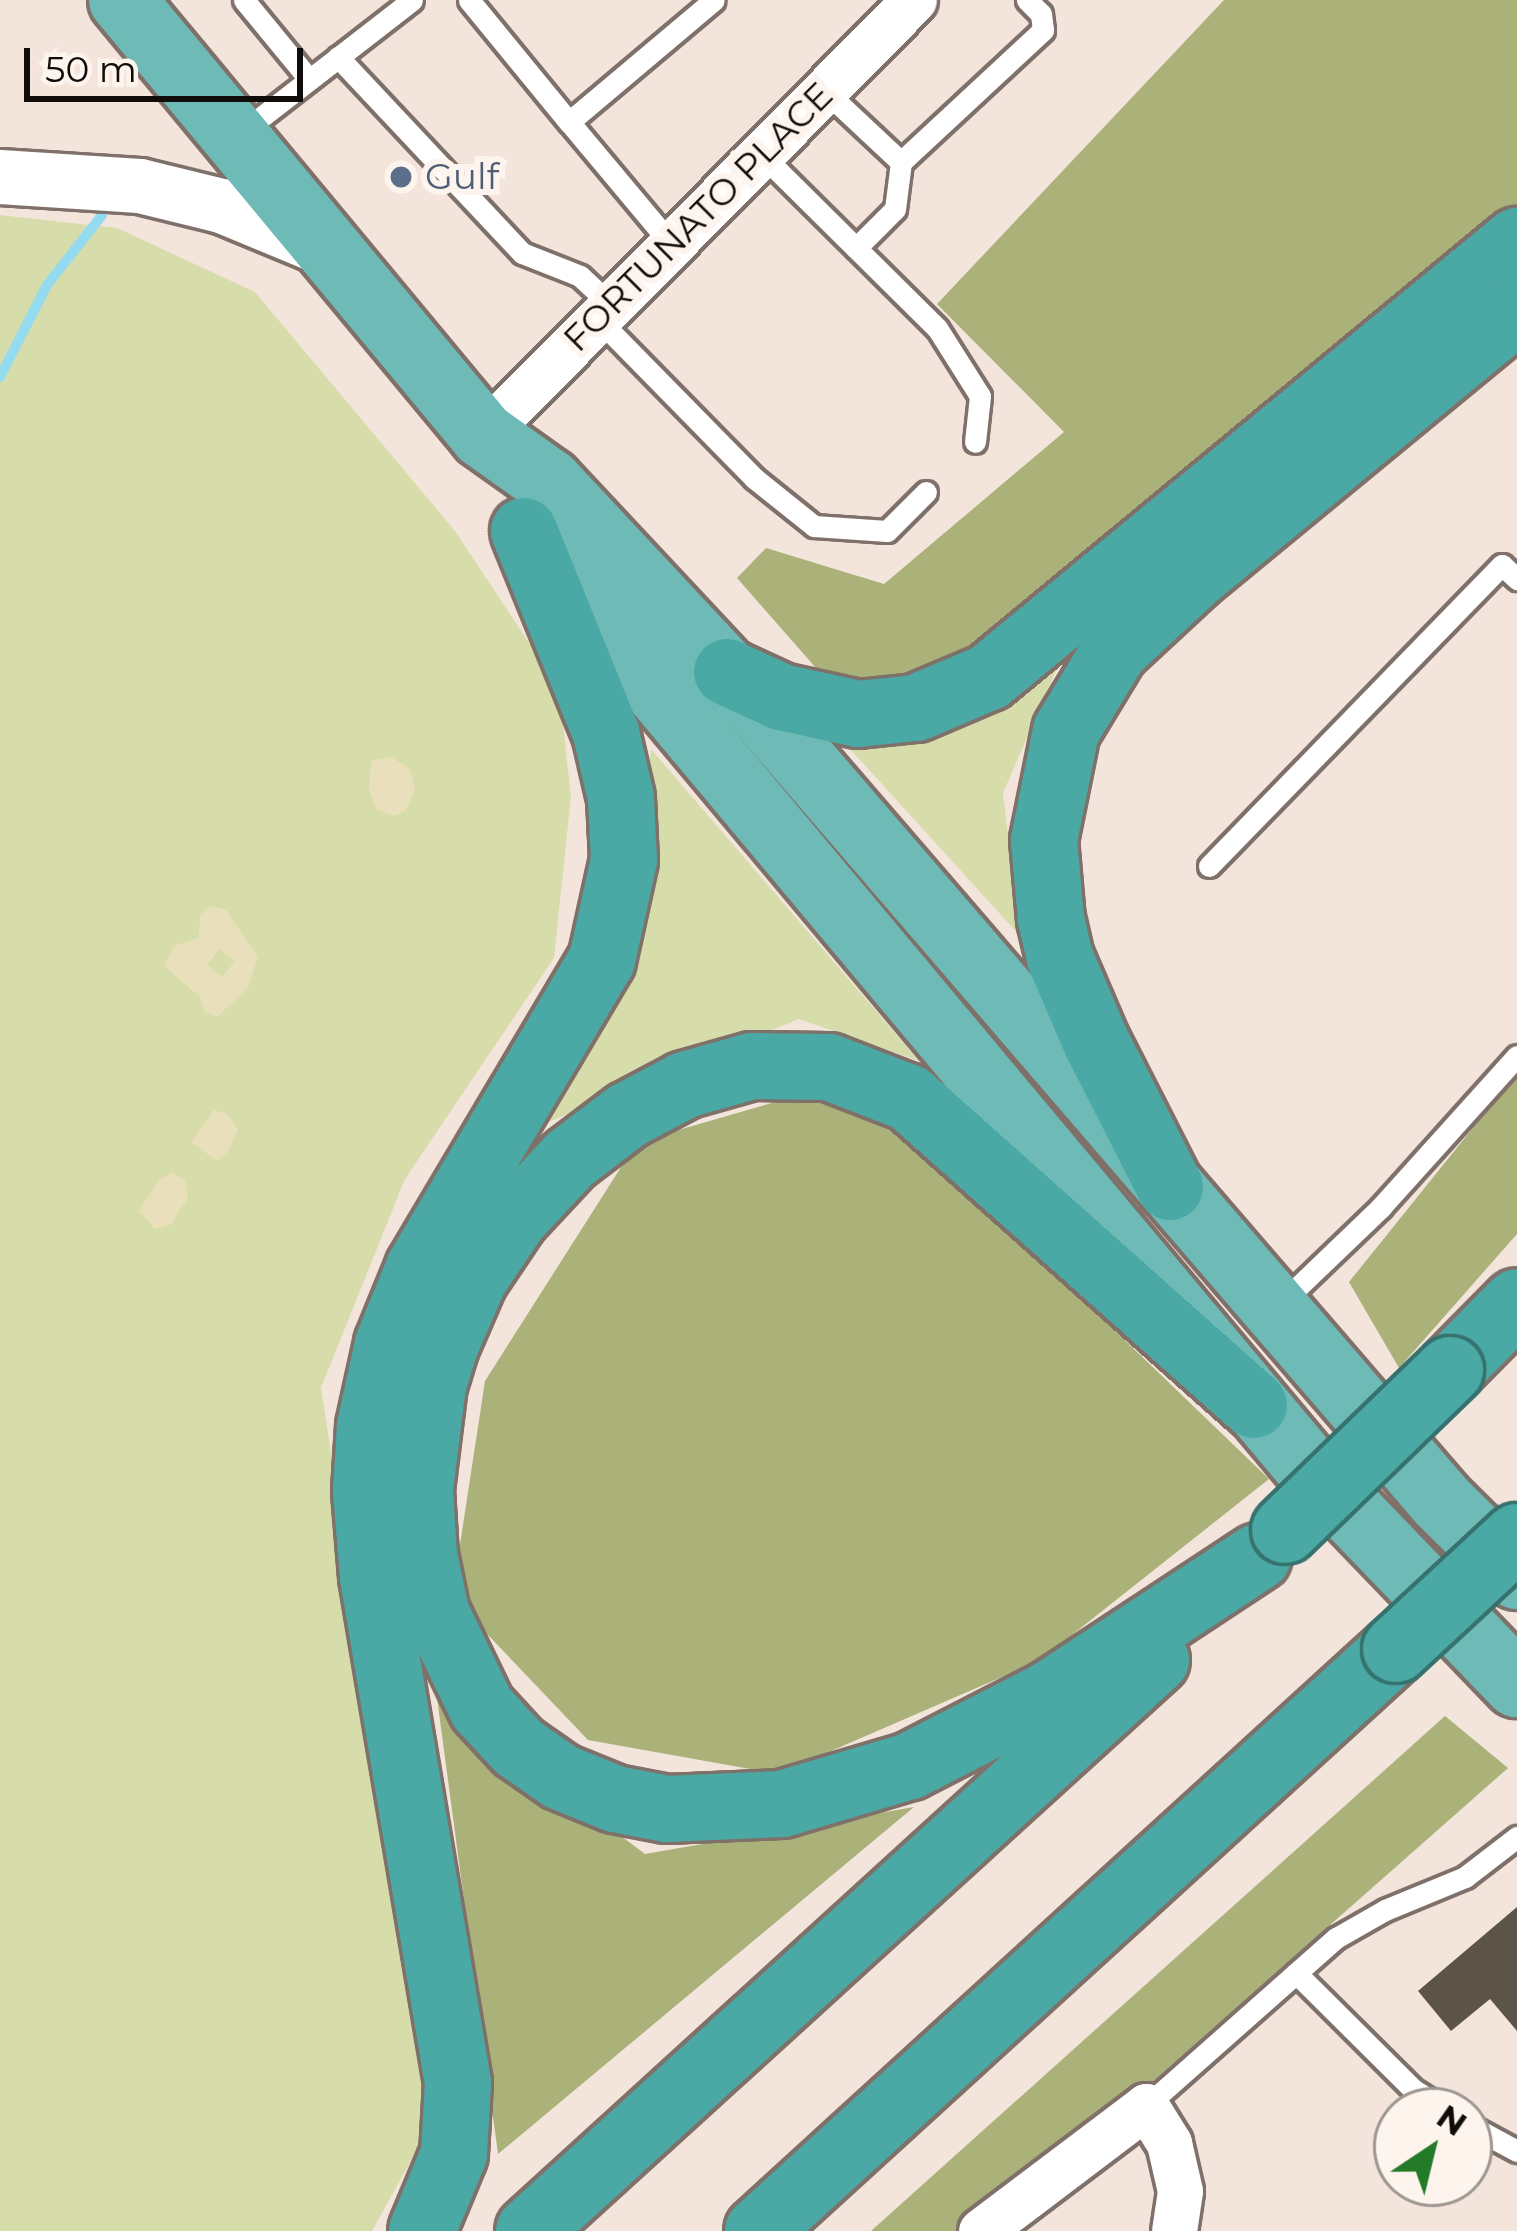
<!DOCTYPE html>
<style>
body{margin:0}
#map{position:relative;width:1517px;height:2231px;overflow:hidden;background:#f4e5dc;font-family:Montserrat,sans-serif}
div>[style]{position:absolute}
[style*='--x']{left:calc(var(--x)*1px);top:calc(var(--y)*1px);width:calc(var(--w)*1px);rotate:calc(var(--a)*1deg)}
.green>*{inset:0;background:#d6ddaa}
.forest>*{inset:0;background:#aab279}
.sand>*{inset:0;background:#e9dfba}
.stream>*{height:10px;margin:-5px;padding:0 5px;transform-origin:5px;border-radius:5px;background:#94dbf0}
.building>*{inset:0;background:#5d5449}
.roads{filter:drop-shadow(3px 0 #7f7169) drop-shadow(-3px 0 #7f7169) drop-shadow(0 3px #7f7169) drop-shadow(0 -3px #7f7169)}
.service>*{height:21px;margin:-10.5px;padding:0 10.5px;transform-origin:10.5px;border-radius:10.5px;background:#fff}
.minor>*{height:45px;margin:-22.5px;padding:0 22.5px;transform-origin:22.5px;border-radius:22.5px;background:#fff}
.tertiary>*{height:54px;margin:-27px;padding:0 27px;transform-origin:27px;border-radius:27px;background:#fff}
.trunk>*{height:66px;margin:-33px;padding:0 33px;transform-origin:33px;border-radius:33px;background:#6ebab7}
.motorway>*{height:66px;margin:-33px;padding:0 33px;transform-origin:33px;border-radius:33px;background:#4aa9a5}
.bridges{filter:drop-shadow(3px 0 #36726e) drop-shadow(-3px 0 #36726e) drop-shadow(0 3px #36726e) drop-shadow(0 -3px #36726e)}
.motorway-bridge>*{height:66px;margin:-33px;padding:0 33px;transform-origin:33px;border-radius:33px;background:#4aa9a5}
.dots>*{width:33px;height:33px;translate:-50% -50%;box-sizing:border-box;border:6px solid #fdf4ee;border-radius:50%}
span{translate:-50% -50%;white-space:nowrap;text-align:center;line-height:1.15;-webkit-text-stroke:12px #fdf4ee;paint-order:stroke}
.service-label{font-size:36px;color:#4e5e75}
.left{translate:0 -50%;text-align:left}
.street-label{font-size:36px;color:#100c09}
.north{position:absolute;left:1373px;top:2087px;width:120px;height:120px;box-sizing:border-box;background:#fdf4ee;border:3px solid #9e9792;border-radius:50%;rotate:35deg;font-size:33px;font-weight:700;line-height:48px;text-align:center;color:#100c09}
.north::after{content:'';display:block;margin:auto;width:42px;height:54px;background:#237a27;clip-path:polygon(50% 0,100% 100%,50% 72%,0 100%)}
.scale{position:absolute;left:24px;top:48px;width:279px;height:54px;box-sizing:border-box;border:6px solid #100c09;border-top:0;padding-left:15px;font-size:36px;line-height:42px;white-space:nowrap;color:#100c09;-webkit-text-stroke:9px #fdf4ee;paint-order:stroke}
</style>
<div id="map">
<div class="green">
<i style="clip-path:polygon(0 215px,117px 228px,255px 292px,455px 531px,559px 688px,571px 797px,554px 958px,405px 1179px,321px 1388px,435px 2117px,372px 2231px,0 2231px)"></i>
<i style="clip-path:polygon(1061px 659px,1003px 793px,1020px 936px,841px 739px)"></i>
<i style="clip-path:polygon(651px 749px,919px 1061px,799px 1019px,546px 1123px,633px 936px)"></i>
</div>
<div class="forest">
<i style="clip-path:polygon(1224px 0,1517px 0,1517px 251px,959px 683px,837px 692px,737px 578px,766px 548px,884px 584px,1064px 432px,937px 304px)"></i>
<i style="clip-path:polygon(1517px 1073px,1517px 1234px,1399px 1368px,1349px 1282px)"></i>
<i style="clip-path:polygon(796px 1096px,891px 1115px,1269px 1479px,1039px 1661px,778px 1774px,588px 1740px,452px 1597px,485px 1381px,637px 1142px)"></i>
<i style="clip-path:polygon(437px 1698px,645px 1854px,914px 1807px,498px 2154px)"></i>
<i style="clip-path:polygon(1445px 1716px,1508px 1768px,983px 2231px,871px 2231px)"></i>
</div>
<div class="sand">
<i style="clip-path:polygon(391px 757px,410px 769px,415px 790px,405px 811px,395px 816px,376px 809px,369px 790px,371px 760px)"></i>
<i style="clip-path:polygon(evenodd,210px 906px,226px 910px,258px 957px,248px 988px,217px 1017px,205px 1012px,200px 997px,164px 966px,174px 946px,199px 938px,200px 915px,210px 906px,219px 949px,235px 961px,222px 977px,207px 965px,219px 949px)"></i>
<i style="clip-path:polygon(214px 1110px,227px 1114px,238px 1129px,227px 1153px,217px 1161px,191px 1142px)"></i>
<i style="clip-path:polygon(172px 1172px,185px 1180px,188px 1198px,170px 1225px,155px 1229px,139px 1211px,158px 1181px)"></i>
</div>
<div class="stream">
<i style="--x:0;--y:377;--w:103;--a:-62.9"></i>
<i style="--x:47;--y:285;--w:89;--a:-51.8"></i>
</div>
<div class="building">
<i style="clip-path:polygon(1517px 1907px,1517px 2031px,1490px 1999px,1451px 2031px,1418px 1991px)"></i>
</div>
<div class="roads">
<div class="service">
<i style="--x:244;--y:0;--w:102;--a:50.6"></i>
<i style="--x:469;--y:0;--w:158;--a:50.7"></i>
<i style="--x:338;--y:57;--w:269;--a:46.8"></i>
<i style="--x:522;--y:253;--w:62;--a:21.6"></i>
<i style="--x:580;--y:276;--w:42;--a:43.1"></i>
<i style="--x:824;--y:90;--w:105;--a:43.1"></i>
<i style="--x:901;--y:162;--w:194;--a:-42.9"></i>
<i style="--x:1043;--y:30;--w:16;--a:-97"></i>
<i style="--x:1041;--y:14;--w:20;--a:-135"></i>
<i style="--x:242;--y:132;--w:215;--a:-37.8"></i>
<i style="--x:761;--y:154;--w:247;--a:44.7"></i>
<i style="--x:937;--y:328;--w:80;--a:57.7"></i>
<i style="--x:980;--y:396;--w:46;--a:96.2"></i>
<i style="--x:672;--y:245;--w:160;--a:-129.9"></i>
<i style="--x:569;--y:122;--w:189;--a:-40.1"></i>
<i style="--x:856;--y:248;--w:55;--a:-45"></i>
<i style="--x:895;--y:209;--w:47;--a:-82.7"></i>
<i style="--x:598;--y:319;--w:223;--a:45.5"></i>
<i style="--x:754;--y:478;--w:77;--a:38.7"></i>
<i style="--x:814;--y:526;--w:73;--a:3.9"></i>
<i style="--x:887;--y:531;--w:55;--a:-45"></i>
<i style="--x:1209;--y:866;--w:420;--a:-45.8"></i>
<i style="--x:1502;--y:565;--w:21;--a:43"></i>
<i style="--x:1280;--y:1304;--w:140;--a:-43.8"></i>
<i style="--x:1381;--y:1207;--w:203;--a:-48"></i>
<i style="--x:1296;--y:1973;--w:166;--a:44.8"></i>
<i style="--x:1414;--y:2090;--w:39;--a:32"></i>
<i style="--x:1146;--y:2106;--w:254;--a:-41.5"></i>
<i style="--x:1336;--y:1938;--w:56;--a:-29.7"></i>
<i style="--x:1385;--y:1910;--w:87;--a:-22.4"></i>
<i style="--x:1465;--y:1877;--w:66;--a:-37.6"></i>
<i style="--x:1469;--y:2125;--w:55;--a:28.4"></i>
</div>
<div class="minor">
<i style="--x:483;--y:435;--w:612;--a:-45.26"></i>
<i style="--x:981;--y:2231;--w:207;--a:-37.1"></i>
<i style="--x:1146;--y:2106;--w:44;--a:58.1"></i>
<i style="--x:1169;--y:2143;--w:49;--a:77.1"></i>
<i style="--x:1180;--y:2191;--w:40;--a:98.5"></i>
</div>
<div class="tertiary">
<i style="--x:0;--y:177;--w:140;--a:3.7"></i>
<i style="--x:140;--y:186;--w:84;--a:13.7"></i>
<i style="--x:222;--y:206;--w:115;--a:22.5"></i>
</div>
<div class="trunk">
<i style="--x:122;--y:0;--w:565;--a:50.31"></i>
<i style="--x:483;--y:435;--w:81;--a:35.5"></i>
<i style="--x:549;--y:482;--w:260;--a:46.9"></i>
<i style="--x:727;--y:672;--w:1094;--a:49.26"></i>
<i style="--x:1441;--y:1501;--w:107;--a:44.6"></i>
<i style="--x:540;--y:550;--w:1195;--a:50.06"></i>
<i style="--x:1307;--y:1466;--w:303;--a:46.1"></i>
</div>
<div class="motorway">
<i style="--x:727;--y:672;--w:60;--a:24.8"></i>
<i style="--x:781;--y:697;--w:79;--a:12.4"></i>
<i style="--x:858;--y:714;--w:58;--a:-5.9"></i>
<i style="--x:916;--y:708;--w:79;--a:-23"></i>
<i style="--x:989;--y:677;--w:685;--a:-39.55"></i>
<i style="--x:1170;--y:1187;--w:161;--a:-117"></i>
<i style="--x:1097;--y:1044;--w:94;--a:-113.3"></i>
<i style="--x:1060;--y:958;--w:39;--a:-103"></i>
<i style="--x:1051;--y:920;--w:80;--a:-95"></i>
<i style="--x:1044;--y:840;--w:111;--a:-78.6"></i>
<i style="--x:1066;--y:731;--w:95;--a:-58.8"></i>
<i style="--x:1115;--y:650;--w:110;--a:-42.8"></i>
<i style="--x:1196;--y:575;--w:416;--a:-39.5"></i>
<i style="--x:1450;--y:1370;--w:95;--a:-45.4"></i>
<i style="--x:1254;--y:1405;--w:462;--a:-138.3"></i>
<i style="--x:909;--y:1098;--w:86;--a:-158.8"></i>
<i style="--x:829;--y:1067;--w:77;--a:-179.3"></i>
<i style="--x:752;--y:1066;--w:70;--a:164.2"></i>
<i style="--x:685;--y:1085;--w:64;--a:152.2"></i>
<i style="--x:628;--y:1115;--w:73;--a:142.8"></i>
<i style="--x:570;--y:1159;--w:81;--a:133"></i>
<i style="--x:515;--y:1218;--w:73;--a:123.9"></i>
<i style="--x:474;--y:1279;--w:73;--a:113.4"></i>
<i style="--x:445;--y:1346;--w:41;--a:107.1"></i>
<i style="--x:433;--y:1385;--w:106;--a:97.1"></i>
<i style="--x:420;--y:1490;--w:65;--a:86.5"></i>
<i style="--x:424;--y:1555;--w:59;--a:78.3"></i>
<i style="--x:436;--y:1613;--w:106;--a:64.2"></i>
<i style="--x:482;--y:1708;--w:53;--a:47.3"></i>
<i style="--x:518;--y:1747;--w:52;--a:34.9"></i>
<i style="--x:561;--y:1777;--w:58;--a:22.2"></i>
<i style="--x:615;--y:1799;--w:53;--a:10.9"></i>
<i style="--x:667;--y:1809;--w:115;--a:-2.5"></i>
<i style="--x:782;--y:1804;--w:134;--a:-16.5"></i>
<i style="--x:910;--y:1766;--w:157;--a:-27.2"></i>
<i style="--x:1050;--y:1694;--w:249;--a:-33.4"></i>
<i style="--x:422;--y:2231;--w:83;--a:-67.4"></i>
<i style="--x:454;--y:2154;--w:71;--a:-86.8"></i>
<i style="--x:458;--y:2083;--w:513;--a:-99.54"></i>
<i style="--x:373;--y:1577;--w:86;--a:-94.7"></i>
<i style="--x:366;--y:1491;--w:65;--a:-86.5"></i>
<i style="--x:370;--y:1426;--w:84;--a:-77.6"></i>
<i style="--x:388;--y:1344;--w:82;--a:-67.8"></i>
<i style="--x:419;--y:1268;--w:358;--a:-59.3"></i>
<i style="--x:602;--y:960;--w:102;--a:-77.6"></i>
<i style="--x:624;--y:860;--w:62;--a:-92.8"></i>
<i style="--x:621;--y:798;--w:67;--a:-103"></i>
<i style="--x:606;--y:733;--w:218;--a:-112.1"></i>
<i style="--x:529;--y:2231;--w:848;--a:-42.32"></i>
<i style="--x:758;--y:2231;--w:864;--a:-42.37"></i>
</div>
</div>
<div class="bridges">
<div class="motorway-bridge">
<i style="--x:1285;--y:1530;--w:230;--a:-44.1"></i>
<i style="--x:1396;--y:1649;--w:165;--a:-42.8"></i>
</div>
</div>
<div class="dots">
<i style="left:401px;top:177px;background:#5c6f8a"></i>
</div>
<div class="service-label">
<span class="left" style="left:425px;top:177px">Gulf</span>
</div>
<div class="street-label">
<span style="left:698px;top:217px;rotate:-45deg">FORTUNATO PLACE</span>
</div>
<div class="north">N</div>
<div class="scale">50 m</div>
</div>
